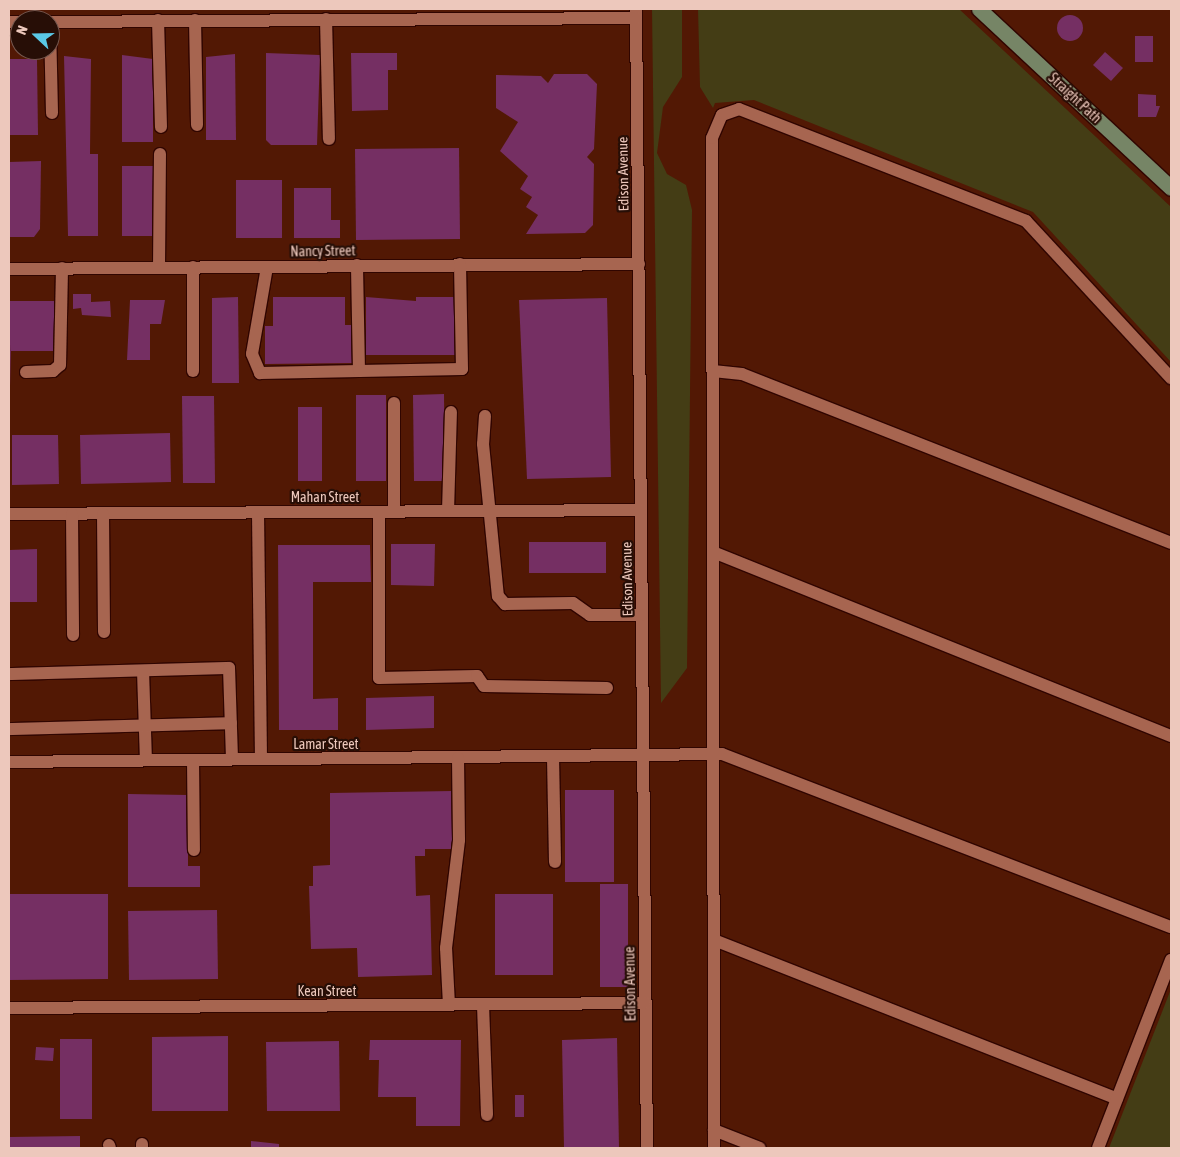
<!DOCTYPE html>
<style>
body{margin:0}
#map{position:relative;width:1180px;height:1157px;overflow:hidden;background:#521804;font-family:"Asap Condensed",sans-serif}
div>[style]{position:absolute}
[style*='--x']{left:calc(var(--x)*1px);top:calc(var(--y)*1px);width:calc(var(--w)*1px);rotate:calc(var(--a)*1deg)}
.green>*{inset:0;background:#443d15}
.building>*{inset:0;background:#752f63}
.round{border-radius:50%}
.roads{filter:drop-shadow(1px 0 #300500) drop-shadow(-1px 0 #300500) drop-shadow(0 1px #300500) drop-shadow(0 -1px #300500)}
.minor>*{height:12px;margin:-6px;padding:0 6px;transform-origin:6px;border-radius:6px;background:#a76550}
.major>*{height:15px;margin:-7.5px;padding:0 7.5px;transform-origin:7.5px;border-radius:7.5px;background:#768566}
span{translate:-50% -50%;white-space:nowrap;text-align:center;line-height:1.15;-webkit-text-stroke:4.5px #270e06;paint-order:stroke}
.street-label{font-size:14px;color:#edc8bc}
.frame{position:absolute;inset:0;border:10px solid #edc8bc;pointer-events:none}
.north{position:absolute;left:10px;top:10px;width:50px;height:50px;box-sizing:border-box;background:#270e06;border:1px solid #76584f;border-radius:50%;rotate:291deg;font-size:14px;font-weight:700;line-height:20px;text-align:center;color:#edc8bc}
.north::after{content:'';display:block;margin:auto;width:18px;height:22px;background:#5ac8e6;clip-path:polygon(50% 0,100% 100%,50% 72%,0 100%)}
</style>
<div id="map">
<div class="green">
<i style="clip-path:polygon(652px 9px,682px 9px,682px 77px,663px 107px,657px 153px,667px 174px,686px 185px,692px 210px,687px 668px,661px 703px)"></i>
<i style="clip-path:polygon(698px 9px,959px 9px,1171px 207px,1171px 362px,1033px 212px,754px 100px,715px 103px,713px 108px,700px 87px)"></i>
<i style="clip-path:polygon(1171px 989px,1171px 1148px,1109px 1148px)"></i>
</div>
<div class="building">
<i class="round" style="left:1057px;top:15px;width:26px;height:26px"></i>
<i style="clip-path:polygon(1135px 36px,1153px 36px,1153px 62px,1135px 62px)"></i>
<i style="clip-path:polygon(1105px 52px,1123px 68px,1111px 81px,1093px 65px)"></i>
<i style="clip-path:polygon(266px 53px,320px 55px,317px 145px,271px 145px,266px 140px)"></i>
<i style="clip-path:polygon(351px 53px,397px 53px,397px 70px,388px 70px,388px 110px,352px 111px)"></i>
<i style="clip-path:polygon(235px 54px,236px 140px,206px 140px,206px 57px)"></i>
<i style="clip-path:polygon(122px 55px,153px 59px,153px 142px,122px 142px)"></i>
<i style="clip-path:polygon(64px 56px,91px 59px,90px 154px,98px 154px,98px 236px,68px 236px)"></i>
<i style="clip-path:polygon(9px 59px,37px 59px,38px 135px,9px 135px)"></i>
<i style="clip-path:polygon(554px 74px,587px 74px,597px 84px,594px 149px,587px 157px,594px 164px,593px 225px,585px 233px,526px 234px,538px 215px,526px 207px,532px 197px,520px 189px,528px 176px,500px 151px,518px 122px,496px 108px,496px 75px,541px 76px,548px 83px)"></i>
<i style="clip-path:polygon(1138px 94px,1156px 95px,1156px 106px,1160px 106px,1156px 117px,1138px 117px)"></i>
<i style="clip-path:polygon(459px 148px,460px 239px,356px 240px,355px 149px)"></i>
<i style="clip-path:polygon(41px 161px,40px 229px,34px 237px,9px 237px,9px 162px)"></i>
<i style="clip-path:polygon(122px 166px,154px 166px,154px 236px,122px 236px)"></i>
<i style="clip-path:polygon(236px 180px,282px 180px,282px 238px,236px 238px)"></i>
<i style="clip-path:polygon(294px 188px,331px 188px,331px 220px,340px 220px,340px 238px,294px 238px)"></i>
<i style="clip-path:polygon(73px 294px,91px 294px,91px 302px,110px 301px,111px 317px,82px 315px,81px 308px,73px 309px)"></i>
<i style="clip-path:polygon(238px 297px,239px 383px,212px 383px,212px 298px)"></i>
<i style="clip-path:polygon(273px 297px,345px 297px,345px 325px,354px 325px,354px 363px,265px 364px,265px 326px,273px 326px)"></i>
<i style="clip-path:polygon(366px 297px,416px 301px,416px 297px,458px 297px,458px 355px,366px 355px)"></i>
<i style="clip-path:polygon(607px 298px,611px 477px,527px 479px,519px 300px)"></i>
<i style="clip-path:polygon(130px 300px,165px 300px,161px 324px,150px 324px,150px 360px,127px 360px)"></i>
<i style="clip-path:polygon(9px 301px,56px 301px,56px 351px,11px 351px,11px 387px)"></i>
<i style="clip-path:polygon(444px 394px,445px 481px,414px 481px,413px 395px)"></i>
<i style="clip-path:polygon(356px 395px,386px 395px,386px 481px,356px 481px)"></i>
<i style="clip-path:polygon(182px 396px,214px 396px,215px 483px,183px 483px)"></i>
<i style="clip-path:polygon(298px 407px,322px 407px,322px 481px,298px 481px)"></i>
<i style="clip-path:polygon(170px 433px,171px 482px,81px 484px,80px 435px)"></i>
<i style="clip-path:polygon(12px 435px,58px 435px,59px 484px,12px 485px)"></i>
<i style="clip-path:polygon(529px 542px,606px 542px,606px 573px,529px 573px)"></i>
<i style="clip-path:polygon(391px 544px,435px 544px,434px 586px,391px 585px)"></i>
<i style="clip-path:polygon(278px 545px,370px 545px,371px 582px,313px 582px,313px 699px,338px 698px,338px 730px,279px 730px)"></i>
<i style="clip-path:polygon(37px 549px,37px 602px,9px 602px,9px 550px)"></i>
<i style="clip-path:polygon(434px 696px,434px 728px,366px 730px,366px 698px)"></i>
<i style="clip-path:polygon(565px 790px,614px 790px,614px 882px,565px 882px)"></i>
<i style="clip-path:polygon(452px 791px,453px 849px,425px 849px,425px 856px,415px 856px,416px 896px,430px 895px,432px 975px,358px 977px,357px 948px,311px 949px,309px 886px,313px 886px,313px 866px,330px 865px,330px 793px)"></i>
<i style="clip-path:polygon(128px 794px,188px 795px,188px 866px,200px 866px,200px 887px,128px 887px)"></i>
<i style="clip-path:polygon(600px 884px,628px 884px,628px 987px,600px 987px)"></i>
<i style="clip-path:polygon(9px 894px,108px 894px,108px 979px,9px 980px)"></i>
<i style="clip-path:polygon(495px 894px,553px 894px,553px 975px,495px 975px)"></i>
<i style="clip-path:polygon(217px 910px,218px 979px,129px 980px,128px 911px)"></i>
<i style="clip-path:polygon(228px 1036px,228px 1111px,152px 1111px,152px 1037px)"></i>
<i style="clip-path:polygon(617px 1038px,619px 1148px,564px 1148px,562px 1040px)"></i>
<i style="clip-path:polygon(60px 1039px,92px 1039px,92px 1119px,60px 1119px)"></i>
<i style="clip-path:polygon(370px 1040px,461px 1040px,460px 1126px,416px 1126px,416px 1097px,378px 1097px,379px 1060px,369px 1060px)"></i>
<i style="clip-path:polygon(339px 1041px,340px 1111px,267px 1111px,266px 1042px)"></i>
<i style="clip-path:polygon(36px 1047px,54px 1048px,53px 1061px,35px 1060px)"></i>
<i style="clip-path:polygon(515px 1095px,524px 1095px,524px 1117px,515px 1117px)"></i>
<i style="clip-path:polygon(80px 1136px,80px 1148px,9px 1148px,9px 1137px)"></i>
<i style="clip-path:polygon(251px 1141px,279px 1144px,279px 1148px,251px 1148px)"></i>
</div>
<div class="roads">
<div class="minor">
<i style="--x:636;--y:9;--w:1139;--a:89.45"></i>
<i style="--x:326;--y:19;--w:120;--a:88.6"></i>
<i style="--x:158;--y:20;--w:107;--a:88.4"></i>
<i style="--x:195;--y:20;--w:105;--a:88.9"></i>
<i style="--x:9;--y:22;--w:11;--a:0"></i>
<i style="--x:52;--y:113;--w:91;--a:-91.3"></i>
<i style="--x:50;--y:22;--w:586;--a:-0.39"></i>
<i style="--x:159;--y:267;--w:113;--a:-89.5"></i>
<i style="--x:193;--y:267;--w:104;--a:90"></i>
<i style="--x:267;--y:267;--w:88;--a:99.8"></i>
<i style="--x:252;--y:354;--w:21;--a:67"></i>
<i style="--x:260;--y:373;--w:99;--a:-1.2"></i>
<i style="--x:359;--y:371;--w:106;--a:-91.1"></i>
<i style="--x:9;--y:269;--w:630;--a:-0.45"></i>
<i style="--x:359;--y:371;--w:103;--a:-1.1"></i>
<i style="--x:462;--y:369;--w:105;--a:-91.1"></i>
<i style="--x:713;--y:371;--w:29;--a:6"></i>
<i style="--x:742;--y:374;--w:461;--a:21.5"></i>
<i style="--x:26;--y:372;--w:27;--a:-2"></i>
<i style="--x:53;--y:371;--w:9;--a:-41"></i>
<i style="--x:60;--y:365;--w:97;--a:-88.8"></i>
<i style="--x:485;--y:416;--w:28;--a:94"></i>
<i style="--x:483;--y:444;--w:153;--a:84.4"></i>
<i style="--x:498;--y:596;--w:11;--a:49"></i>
<i style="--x:505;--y:604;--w:68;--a:-0.8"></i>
<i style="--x:573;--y:603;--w:21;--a:35"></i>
<i style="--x:590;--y:615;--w:52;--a:0"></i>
<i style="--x:448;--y:511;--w:99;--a:-88.3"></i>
<i style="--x:379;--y:512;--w:166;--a:90"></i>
<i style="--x:379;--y:678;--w:98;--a:-1.2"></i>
<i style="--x:477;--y:676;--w:12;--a:55"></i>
<i style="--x:484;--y:686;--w:123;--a:0.9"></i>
<i style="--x:394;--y:512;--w:109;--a:-90"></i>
<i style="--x:258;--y:513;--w:246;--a:89.3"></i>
<i style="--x:9;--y:514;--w:632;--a:-0.36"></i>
<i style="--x:72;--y:514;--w:121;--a:89.5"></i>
<i style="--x:103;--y:514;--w:118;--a:89.5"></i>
<i style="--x:713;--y:552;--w:494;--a:21.9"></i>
<i style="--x:143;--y:671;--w:89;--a:88.1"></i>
<i style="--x:9;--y:674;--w:220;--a:-1.6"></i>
<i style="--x:229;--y:668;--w:91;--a:88.1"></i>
<i style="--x:9;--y:729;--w:222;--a:-1.5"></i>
<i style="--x:553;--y:757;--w:105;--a:88.9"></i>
<i style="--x:193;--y:760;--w:90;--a:89.4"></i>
<i style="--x:9;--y:762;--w:713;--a:-0.64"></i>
<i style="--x:722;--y:754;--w:481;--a:21.1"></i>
<i style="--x:714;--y:940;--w:433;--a:21.5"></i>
<i style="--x:449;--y:1005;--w:57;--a:-93"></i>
<i style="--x:446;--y:948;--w:109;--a:-83.1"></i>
<i style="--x:459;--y:840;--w:82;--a:-90.7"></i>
<i style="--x:483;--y:1005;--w:110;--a:87.9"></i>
<i style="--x:9;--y:1008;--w:636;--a:-0.45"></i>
<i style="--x:714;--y:1130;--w:49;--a:21.4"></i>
<i style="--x:109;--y:1145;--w:3;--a:72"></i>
<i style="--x:142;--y:1148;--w:4;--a:-90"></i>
<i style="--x:714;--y:1148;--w:1010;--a:-90.11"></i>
<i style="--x:712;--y:138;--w:25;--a:-67"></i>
<i style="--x:722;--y:115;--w:18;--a:-19"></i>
<i style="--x:739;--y:109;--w:308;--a:21.3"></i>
<i style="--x:1026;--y:221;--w:214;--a:47.3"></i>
<i style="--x:1098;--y:1148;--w:202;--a:-68.8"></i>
</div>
<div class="major">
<i style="--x:979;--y:9;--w:262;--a:43"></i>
</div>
</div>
<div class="street-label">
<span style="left:1075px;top:98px;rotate:43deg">Straight Path</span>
<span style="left:623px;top:174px;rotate:-91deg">Edison Avenue</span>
<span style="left:323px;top:251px;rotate:-1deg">Nancy Street</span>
<span style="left:325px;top:497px">Mahan Street</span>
<span style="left:627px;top:579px;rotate:-91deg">Edison Avenue</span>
<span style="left:326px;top:744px">Lamar Street</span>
<span style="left:630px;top:984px;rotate:-91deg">Edison Avenue</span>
<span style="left:327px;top:991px">Kean Street</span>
</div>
<div class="frame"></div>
<div class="north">N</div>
</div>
